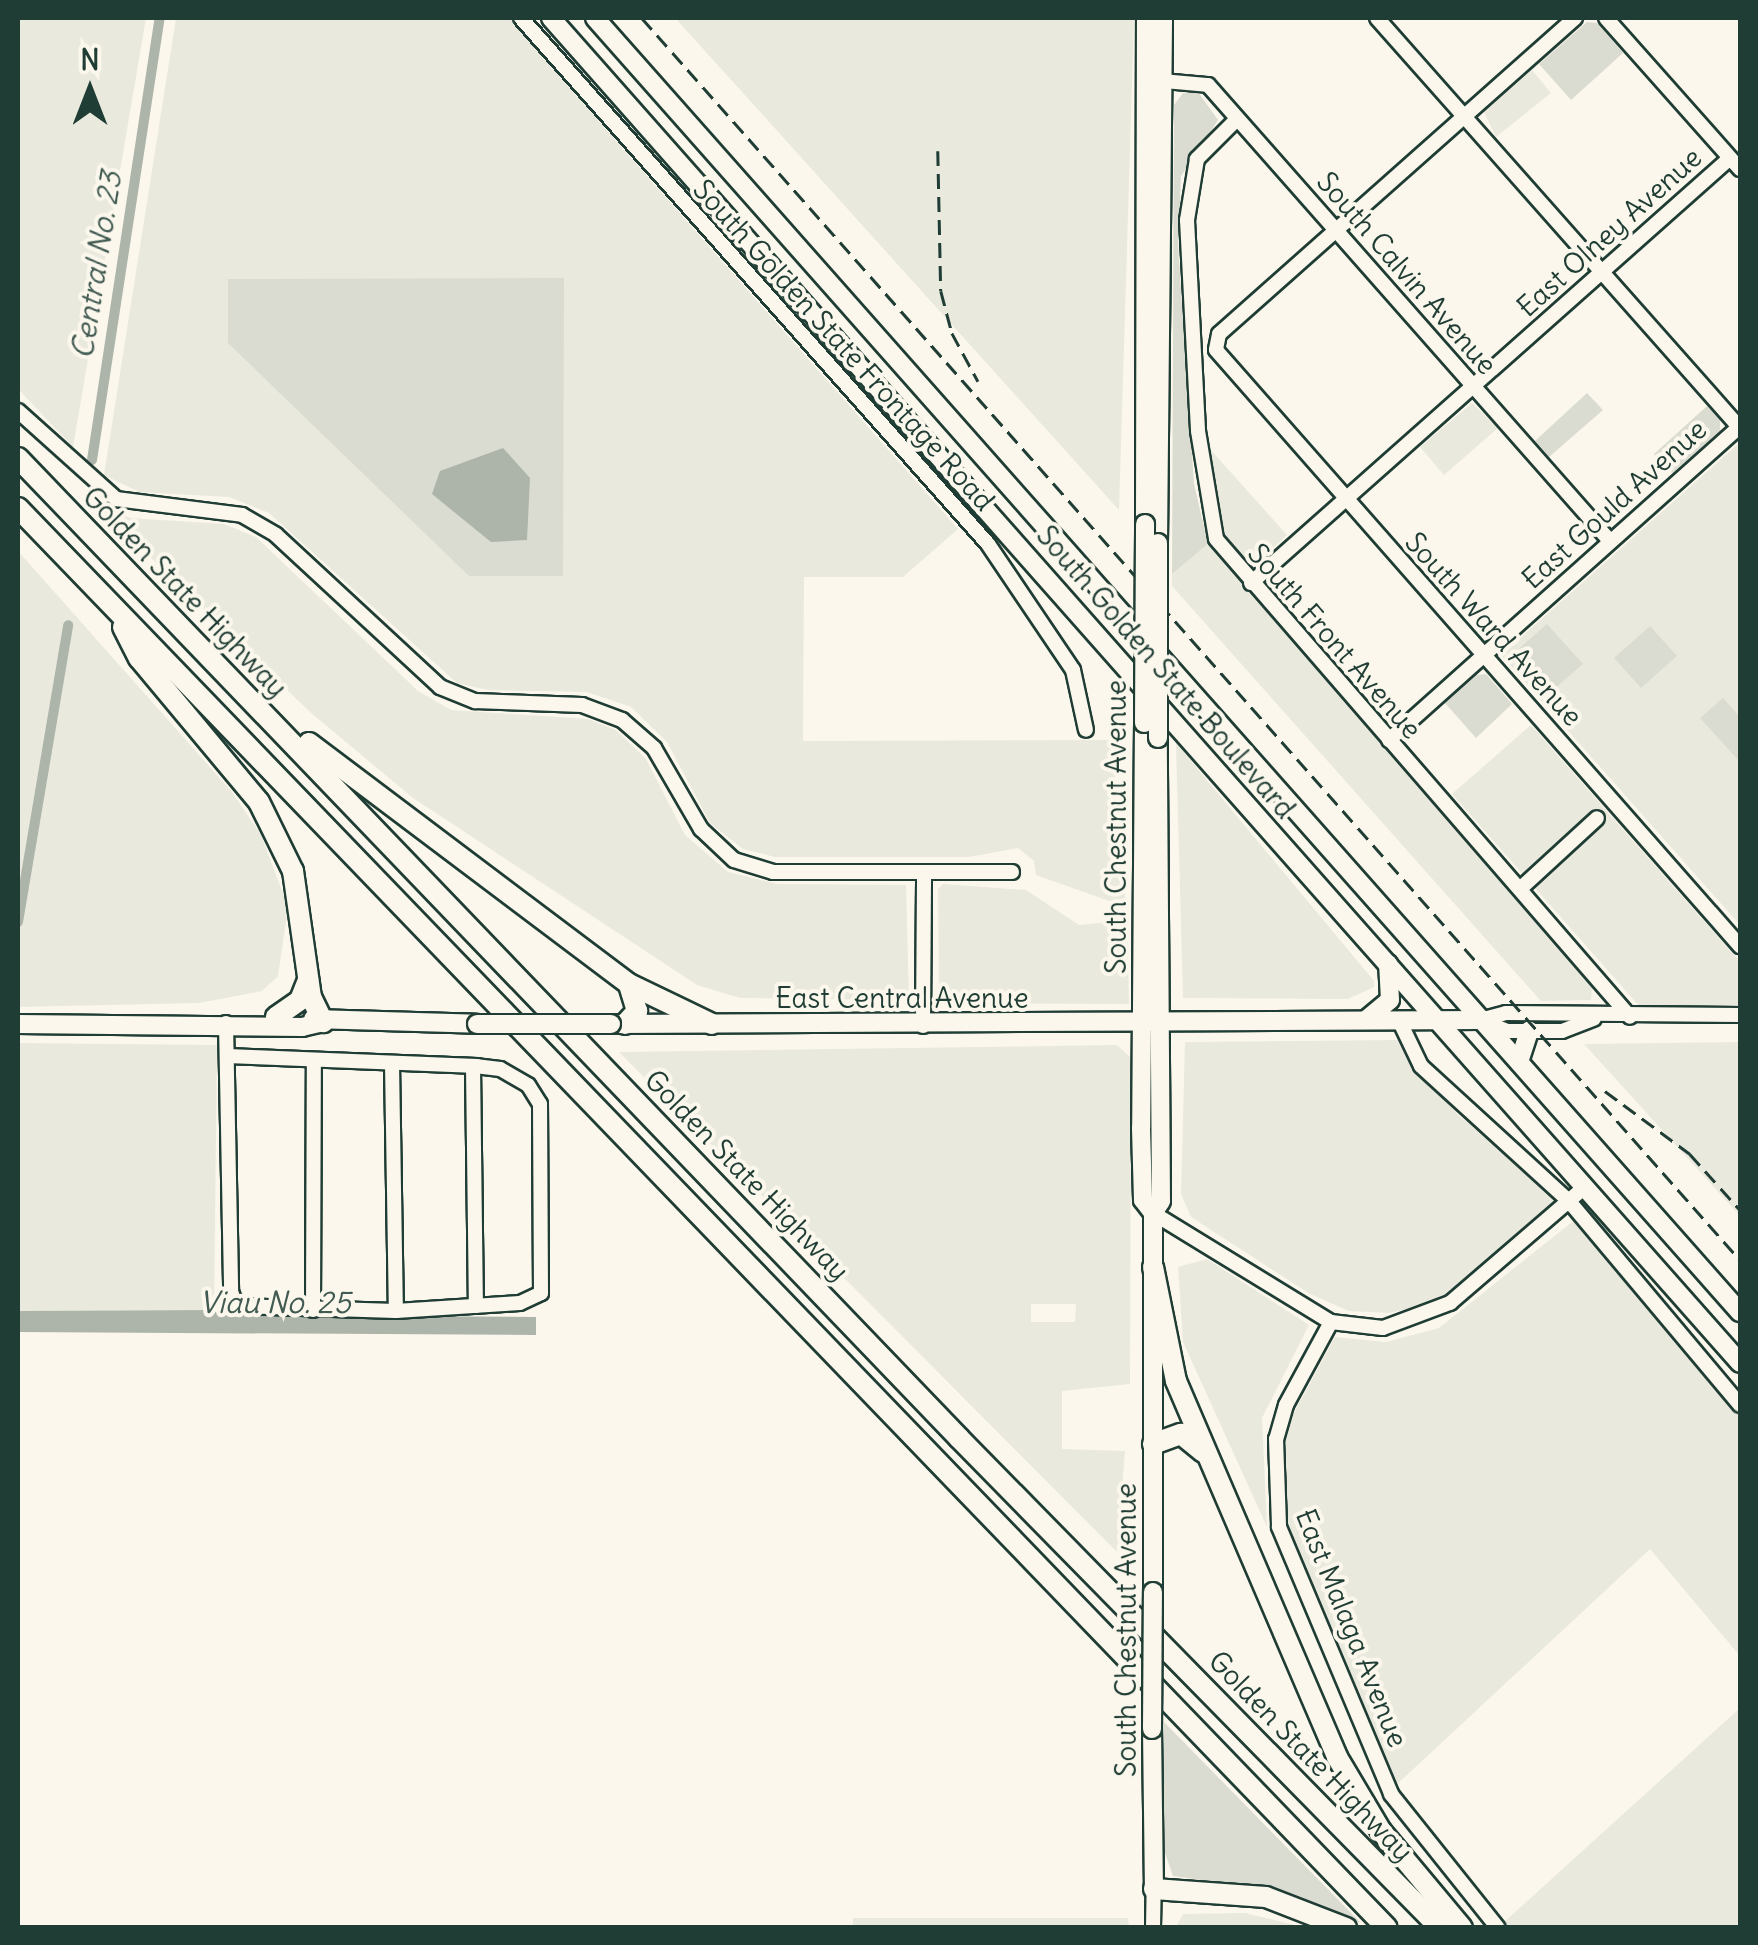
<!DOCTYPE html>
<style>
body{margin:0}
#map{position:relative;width:1758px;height:1945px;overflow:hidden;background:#fbf7ec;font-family:Delius,sans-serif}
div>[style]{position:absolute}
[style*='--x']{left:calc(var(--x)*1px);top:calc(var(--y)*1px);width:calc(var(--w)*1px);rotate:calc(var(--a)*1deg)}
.built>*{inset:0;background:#eae9de}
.green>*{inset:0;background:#dbdcd1}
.water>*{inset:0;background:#adb4aa}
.canal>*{height:10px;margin:-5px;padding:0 5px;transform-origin:5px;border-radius:5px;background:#adb4aa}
.roads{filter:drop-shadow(2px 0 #1f3d34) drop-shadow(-2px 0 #1f3d34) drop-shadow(0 2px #1f3d34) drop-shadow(0 -2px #1f3d34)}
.minor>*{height:14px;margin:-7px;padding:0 7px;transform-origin:7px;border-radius:7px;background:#fbf7ec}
.major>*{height:18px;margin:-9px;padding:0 9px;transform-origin:9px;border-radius:9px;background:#fbf7ec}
.highway>*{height:20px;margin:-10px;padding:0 10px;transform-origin:10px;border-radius:10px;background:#fbf7ec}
.rail>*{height:2.5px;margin-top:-1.25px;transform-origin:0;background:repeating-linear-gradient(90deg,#1f3d34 0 15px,transparent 0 23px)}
.bridges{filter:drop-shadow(2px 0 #1f3d34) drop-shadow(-2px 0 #1f3d34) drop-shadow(0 2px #1f3d34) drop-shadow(0 -2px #1f3d34)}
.major-bridge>*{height:18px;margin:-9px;padding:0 9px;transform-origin:9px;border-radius:9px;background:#fbf7ec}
span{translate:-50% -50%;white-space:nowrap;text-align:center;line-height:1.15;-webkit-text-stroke:8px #fbf7ec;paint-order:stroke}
.street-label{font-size:28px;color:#1f3d34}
.water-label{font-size:30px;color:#425b52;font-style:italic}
.frame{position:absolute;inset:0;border:20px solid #1f3d34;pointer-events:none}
.north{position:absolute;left:40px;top:40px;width:100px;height:100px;-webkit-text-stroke:8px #fbf7ec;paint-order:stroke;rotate:0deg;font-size:28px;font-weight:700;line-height:40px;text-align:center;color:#1f3d34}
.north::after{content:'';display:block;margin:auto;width:35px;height:45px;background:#1f3d34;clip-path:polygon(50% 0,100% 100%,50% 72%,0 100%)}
</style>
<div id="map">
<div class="built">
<i style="clip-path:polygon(18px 18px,146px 18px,73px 447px,18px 389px)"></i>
<i style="clip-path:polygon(176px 18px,508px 18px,958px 529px,903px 577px,804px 577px,803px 741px,1112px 740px,1126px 907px,1036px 875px,1034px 861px,1018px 848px,969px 857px,775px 857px,743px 849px,710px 823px,667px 742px,631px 707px,587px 692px,488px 690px,457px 683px,269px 513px,229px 497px,139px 492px,104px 475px)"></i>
<i style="clip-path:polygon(675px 18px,1134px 18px,1119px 510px,734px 83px)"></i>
<i style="clip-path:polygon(1532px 70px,1551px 93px,1496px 137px,1484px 112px)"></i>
<i style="clip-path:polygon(1472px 403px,1498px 428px,1444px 475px,1420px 447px)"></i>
<i style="clip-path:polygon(1737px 445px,1740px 449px,1740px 925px,1501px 655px)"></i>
<i style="clip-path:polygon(1209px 448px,1287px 535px,1254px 566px,1230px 543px,1218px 519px)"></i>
<i style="clip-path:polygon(85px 494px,130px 518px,224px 524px,256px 537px,418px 691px,451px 710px,588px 719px,616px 730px,646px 759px,685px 835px,728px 872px,778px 884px,906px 885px,909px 1000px,740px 998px,697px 985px,413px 798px,310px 712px)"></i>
<i style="clip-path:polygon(1208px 544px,1592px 987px,1591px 1000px,1541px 1001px,1172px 586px,1172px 574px)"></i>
<i style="clip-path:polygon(18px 551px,232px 792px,261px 835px,288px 907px,278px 976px,262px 991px,199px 1003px,18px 1007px)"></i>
<i style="clip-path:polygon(1531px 725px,1740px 962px,1740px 1006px,1640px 1007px,1452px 794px)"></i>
<i style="clip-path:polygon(1176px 743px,1374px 981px,1374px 987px,1348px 999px,1183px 998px)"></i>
<i style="clip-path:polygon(943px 884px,1026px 890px,1079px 925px,1127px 920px,1129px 1004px,939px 1003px,938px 889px)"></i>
<i style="clip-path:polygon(1399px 1040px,1456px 1113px,1558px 1198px,1442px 1301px,1389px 1313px,1349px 1311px,1310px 1294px,1191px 1217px,1181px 1194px,1185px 1042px)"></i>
<i style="clip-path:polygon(1740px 1042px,1740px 1216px,1584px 1044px)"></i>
<i style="clip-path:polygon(18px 1043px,217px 1045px,214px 1310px,18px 1311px)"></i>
<i style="clip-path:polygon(evenodd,1117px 1045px,1131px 1058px,1130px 1384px,1062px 1391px,1062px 1449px,1125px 1451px,1117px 1552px,619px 1052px,1117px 1045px,1076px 1304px,1075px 1322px,1031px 1322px,1031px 1304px,1076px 1304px)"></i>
<i style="clip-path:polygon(1576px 1219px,1619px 1272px,1639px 1272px,1740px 1391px,1740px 1656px,1650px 1549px,1393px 1788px,1289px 1534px,1277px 1467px,1283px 1433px,1335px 1337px,1386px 1342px,1439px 1328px)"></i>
<i style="clip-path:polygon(1207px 1259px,1309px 1325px,1262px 1418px,1267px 1527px,1183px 1342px,1178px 1267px)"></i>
<i style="clip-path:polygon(1740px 1708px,1740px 1927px,1501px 1925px)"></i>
<i style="clip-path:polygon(1245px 1913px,1303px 1927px,1176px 1927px,1183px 1914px)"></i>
<i style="clip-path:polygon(853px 1918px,1128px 1918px,1129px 1927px,853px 1928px)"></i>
</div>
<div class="green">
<i style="clip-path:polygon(1587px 22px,1597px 23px,1623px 53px,1571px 100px,1539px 64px)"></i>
<i style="clip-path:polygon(1198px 92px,1218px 120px,1181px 176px,1178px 245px,1194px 484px,1208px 544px,1172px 574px,1174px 105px,1183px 93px)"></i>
<i style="clip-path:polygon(564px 278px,563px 576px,469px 576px,228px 343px,228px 279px)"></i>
<i style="clip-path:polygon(1587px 393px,1603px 410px,1549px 457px,1535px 441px)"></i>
<i style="clip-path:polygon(1707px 406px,1720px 420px,1720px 431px,1672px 473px,1654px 454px)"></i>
<i style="clip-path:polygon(1547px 624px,1583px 664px,1547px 695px,1512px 655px)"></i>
<i style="clip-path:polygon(1650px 626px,1677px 656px,1641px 688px,1614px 658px)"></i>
<i style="clip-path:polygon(1486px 674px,1512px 704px,1476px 738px,1445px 703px,1477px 675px)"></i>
<i style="clip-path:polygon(1723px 698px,1740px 717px,1739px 761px,1700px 718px)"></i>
<i style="clip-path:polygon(1162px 1720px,1361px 1923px,1259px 1888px,1173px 1876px,1165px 1853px)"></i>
</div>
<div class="water">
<i style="clip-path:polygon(503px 448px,530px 478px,527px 540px,491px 542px,432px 494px,440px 471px)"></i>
<i style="clip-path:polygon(214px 1310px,219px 1315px,536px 1317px,536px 1335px,18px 1332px,18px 1311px)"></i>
</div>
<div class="canal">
<i style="--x:92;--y:460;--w:447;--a:-81.3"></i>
<i style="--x:18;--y:922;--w:301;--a:-80.4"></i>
</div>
<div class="roads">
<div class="minor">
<i style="--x:521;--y:18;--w:703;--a:48.4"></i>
<i style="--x:988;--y:544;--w:152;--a:56"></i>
<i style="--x:1073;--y:670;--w:61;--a:77.8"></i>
<i style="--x:1377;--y:18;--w:548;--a:48.48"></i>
<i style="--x:1575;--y:18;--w:476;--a:138.4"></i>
<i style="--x:1219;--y:334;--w:16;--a:101"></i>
<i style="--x:1216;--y:350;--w:794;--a:48.68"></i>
<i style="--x:1606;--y:18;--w:202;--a:48.4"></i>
<i style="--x:1152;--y:80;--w:56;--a:5.1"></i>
<i style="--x:1208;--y:85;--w:608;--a:48.6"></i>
<i style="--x:1237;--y:119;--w:57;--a:135"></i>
<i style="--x:1197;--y:159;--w:62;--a:99.3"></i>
<i style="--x:1187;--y:220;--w:211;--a:87"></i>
<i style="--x:1198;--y:431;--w:109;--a:80.5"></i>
<i style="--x:1216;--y:539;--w:632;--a:49.1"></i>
<i style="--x:18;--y:411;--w:132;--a:41.9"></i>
<i style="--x:116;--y:499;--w:127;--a:7.2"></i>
<i style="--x:242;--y:515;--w:39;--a:30"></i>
<i style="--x:276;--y:535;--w:224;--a:42.8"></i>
<i style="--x:440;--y:687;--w:38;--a:22"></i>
<i style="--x:475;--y:701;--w:107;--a:2.1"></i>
<i style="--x:582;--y:705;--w:43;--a:20.6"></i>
<i style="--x:622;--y:720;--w:43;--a:41.2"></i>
<i style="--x:654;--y:748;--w:94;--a:59.9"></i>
<i style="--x:701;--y:829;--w:45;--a:43.2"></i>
<i style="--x:734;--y:860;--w:41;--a:17.1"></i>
<i style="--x:773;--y:872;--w:239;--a:0"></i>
<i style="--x:1251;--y:583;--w:640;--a:-41.58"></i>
<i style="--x:1389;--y:740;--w:470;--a:-41.8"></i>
<i style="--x:1521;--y:888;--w:103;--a:-42.6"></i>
<i style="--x:1399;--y:1020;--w:51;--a:64.4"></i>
<i style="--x:1421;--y:1066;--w:200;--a:42.4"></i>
<i style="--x:1569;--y:1201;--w:266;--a:50"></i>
<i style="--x:1480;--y:1020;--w:27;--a:-15"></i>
<i style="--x:1506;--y:1013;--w:234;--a:0.5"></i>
<i style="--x:1485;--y:1022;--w:24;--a:22"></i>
<i style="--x:1507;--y:1031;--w:55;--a:0"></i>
<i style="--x:1562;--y:1031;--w:34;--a:-21"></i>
<i style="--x:226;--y:1023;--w:269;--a:88.9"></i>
<i style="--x:231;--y:1292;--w:15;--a:67"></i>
<i style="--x:237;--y:1306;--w:159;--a:1.8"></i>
<i style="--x:396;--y:1311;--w:124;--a:-3.7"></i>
<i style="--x:520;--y:1303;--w:23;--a:-25"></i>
<i style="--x:541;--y:1293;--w:189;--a:-90.3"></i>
<i style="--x:540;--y:1104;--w:22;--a:-122"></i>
<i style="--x:528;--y:1085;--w:32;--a:-150"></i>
<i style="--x:500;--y:1069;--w:23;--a:-173"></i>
<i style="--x:477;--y:1066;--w:250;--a:-177.7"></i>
<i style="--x:923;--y:1026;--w:150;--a:-89.6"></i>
<i style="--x:392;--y:1063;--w:248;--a:89.1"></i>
<i style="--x:473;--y:1066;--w:240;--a:89.3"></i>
<i style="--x:1153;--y:1213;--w:209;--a:31.5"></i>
<i style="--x:1331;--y:1322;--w:52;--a:6.6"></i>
<i style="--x:1383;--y:1328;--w:72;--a:-20.5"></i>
<i style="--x:1450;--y:1303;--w:178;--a:-40.7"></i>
<i style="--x:313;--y:1310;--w:250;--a:-89.8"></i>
<i style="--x:1331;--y:1322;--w:94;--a:118.5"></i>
<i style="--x:1286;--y:1405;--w:35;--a:106"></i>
<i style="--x:1276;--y:1439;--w:88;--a:88"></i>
<i style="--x:1279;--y:1527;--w:290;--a:67.2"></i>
<i style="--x:1391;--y:1794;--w:171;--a:51.4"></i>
<i style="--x:1153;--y:1928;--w:39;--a:-89"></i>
</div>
<div class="major">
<i style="--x:551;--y:18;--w:1795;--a:48.52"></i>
<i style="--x:595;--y:18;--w:1728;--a:48.5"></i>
<i style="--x:1145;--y:524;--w:506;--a:-89.89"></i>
<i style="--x:1158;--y:543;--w:525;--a:-89.45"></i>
<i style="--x:1144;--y:723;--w:405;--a:90.4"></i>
<i style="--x:1141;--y:1128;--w:72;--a:88.4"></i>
<i style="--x:1143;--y:1200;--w:16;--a:52"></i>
<i style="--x:313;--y:1019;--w:164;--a:1.7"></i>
<i style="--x:1366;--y:1020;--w:31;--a:-40"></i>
<i style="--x:1390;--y:1000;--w:36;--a:-93"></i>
<i style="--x:18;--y:1024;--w:284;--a:0.6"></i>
<i style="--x:302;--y:1027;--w:22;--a:-13"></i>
<i style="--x:616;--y:1024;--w:864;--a:-0.27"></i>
<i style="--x:1519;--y:1062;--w:33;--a:-72"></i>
<i style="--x:1153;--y:1592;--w:379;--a:-90"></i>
<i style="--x:1153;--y:1213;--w:14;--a:-56"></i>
<i style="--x:1161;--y:1201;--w:463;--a:-90.4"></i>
<i style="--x:1152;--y:1729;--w:160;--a:89.3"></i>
</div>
<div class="highway">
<i style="--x:18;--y:458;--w:1359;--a:46.16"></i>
<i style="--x:959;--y:1438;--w:687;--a:45.53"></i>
<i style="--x:18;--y:508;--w:1972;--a:46.05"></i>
<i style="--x:123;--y:627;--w:35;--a:63"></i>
<i style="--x:139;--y:658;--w:187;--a:50.2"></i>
<i style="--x:259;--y:802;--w:77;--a:63.8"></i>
<i style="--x:293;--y:871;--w:127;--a:81.9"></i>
<i style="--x:311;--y:997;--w:28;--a:64"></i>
<i style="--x:309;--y:743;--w:401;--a:37"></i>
<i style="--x:629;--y:984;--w:92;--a:25.7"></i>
<i style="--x:276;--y:1017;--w:29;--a:-35"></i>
<i style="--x:300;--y:1000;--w:22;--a:-68"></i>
<i style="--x:625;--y:1024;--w:18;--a:-47"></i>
<i style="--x:637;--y:1011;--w:28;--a:-107"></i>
<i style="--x:1153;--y:1267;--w:116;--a:78.6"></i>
<i style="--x:1176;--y:1381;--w:409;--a:66.8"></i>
<i style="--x:1337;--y:1757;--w:86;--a:59.3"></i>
<i style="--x:1381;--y:1831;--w:126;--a:50.1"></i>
<i style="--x:1153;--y:1444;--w:30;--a:-20"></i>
<i style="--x:1181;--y:1434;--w:28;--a:39"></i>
<i style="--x:1154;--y:1889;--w:112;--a:4.1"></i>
<i style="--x:1266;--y:1897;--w:86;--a:21.2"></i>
</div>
</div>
<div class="rail">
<i style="--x:642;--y:18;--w:1658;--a:48.52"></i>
<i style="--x:938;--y:151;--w:140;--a:88.8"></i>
<i style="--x:941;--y:291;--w:43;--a:75.3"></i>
<i style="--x:952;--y:333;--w:55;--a:61.6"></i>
<i style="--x:1605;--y:1091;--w:106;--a:36.5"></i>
<i style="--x:1690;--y:1154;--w:75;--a:48.2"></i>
</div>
<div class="bridges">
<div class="major-bridge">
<i style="--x:1158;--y:543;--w:195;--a:90"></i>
<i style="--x:1144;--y:723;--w:199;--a:-89.7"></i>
<i style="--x:477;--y:1024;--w:134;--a:0"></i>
<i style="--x:1152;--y:1729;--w:137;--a:-89.6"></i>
</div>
</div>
<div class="street-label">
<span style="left:1609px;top:232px;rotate:-42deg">East Olney Avenue</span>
<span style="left:1407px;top:273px;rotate:49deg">South Calvin Avenue</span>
<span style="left:844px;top:345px;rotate:48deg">South Golden State Frontage Road</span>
<span style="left:1614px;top:504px;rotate:-42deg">East Gould Avenue</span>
<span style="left:185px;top:592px;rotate:46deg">Golden State Highway</span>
<span style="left:1494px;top:629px;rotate:48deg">South Ward Avenue</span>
<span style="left:1335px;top:641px;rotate:49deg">South Front Avenue</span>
<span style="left:1166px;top:672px;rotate:49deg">South Golden State Boulevard</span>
<span style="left:1116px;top:827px;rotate:-90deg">South Chestnut Avenue</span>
<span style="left:902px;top:998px">East Central Avenue</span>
<span style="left:747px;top:1175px;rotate:46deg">Golden State Highway</span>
<span style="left:1352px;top:1628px;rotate:68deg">East Malaga Avenue</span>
<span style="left:1126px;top:1630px;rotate:-90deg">South Chestnut Avenue</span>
<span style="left:1311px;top:1756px;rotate:46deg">Golden State Highway</span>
</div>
<div class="water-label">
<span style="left:96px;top:265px;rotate:-81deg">Central No. 23</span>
<span style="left:275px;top:1302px">Viau No. 25</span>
</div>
<div class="frame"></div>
<div class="north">N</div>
</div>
